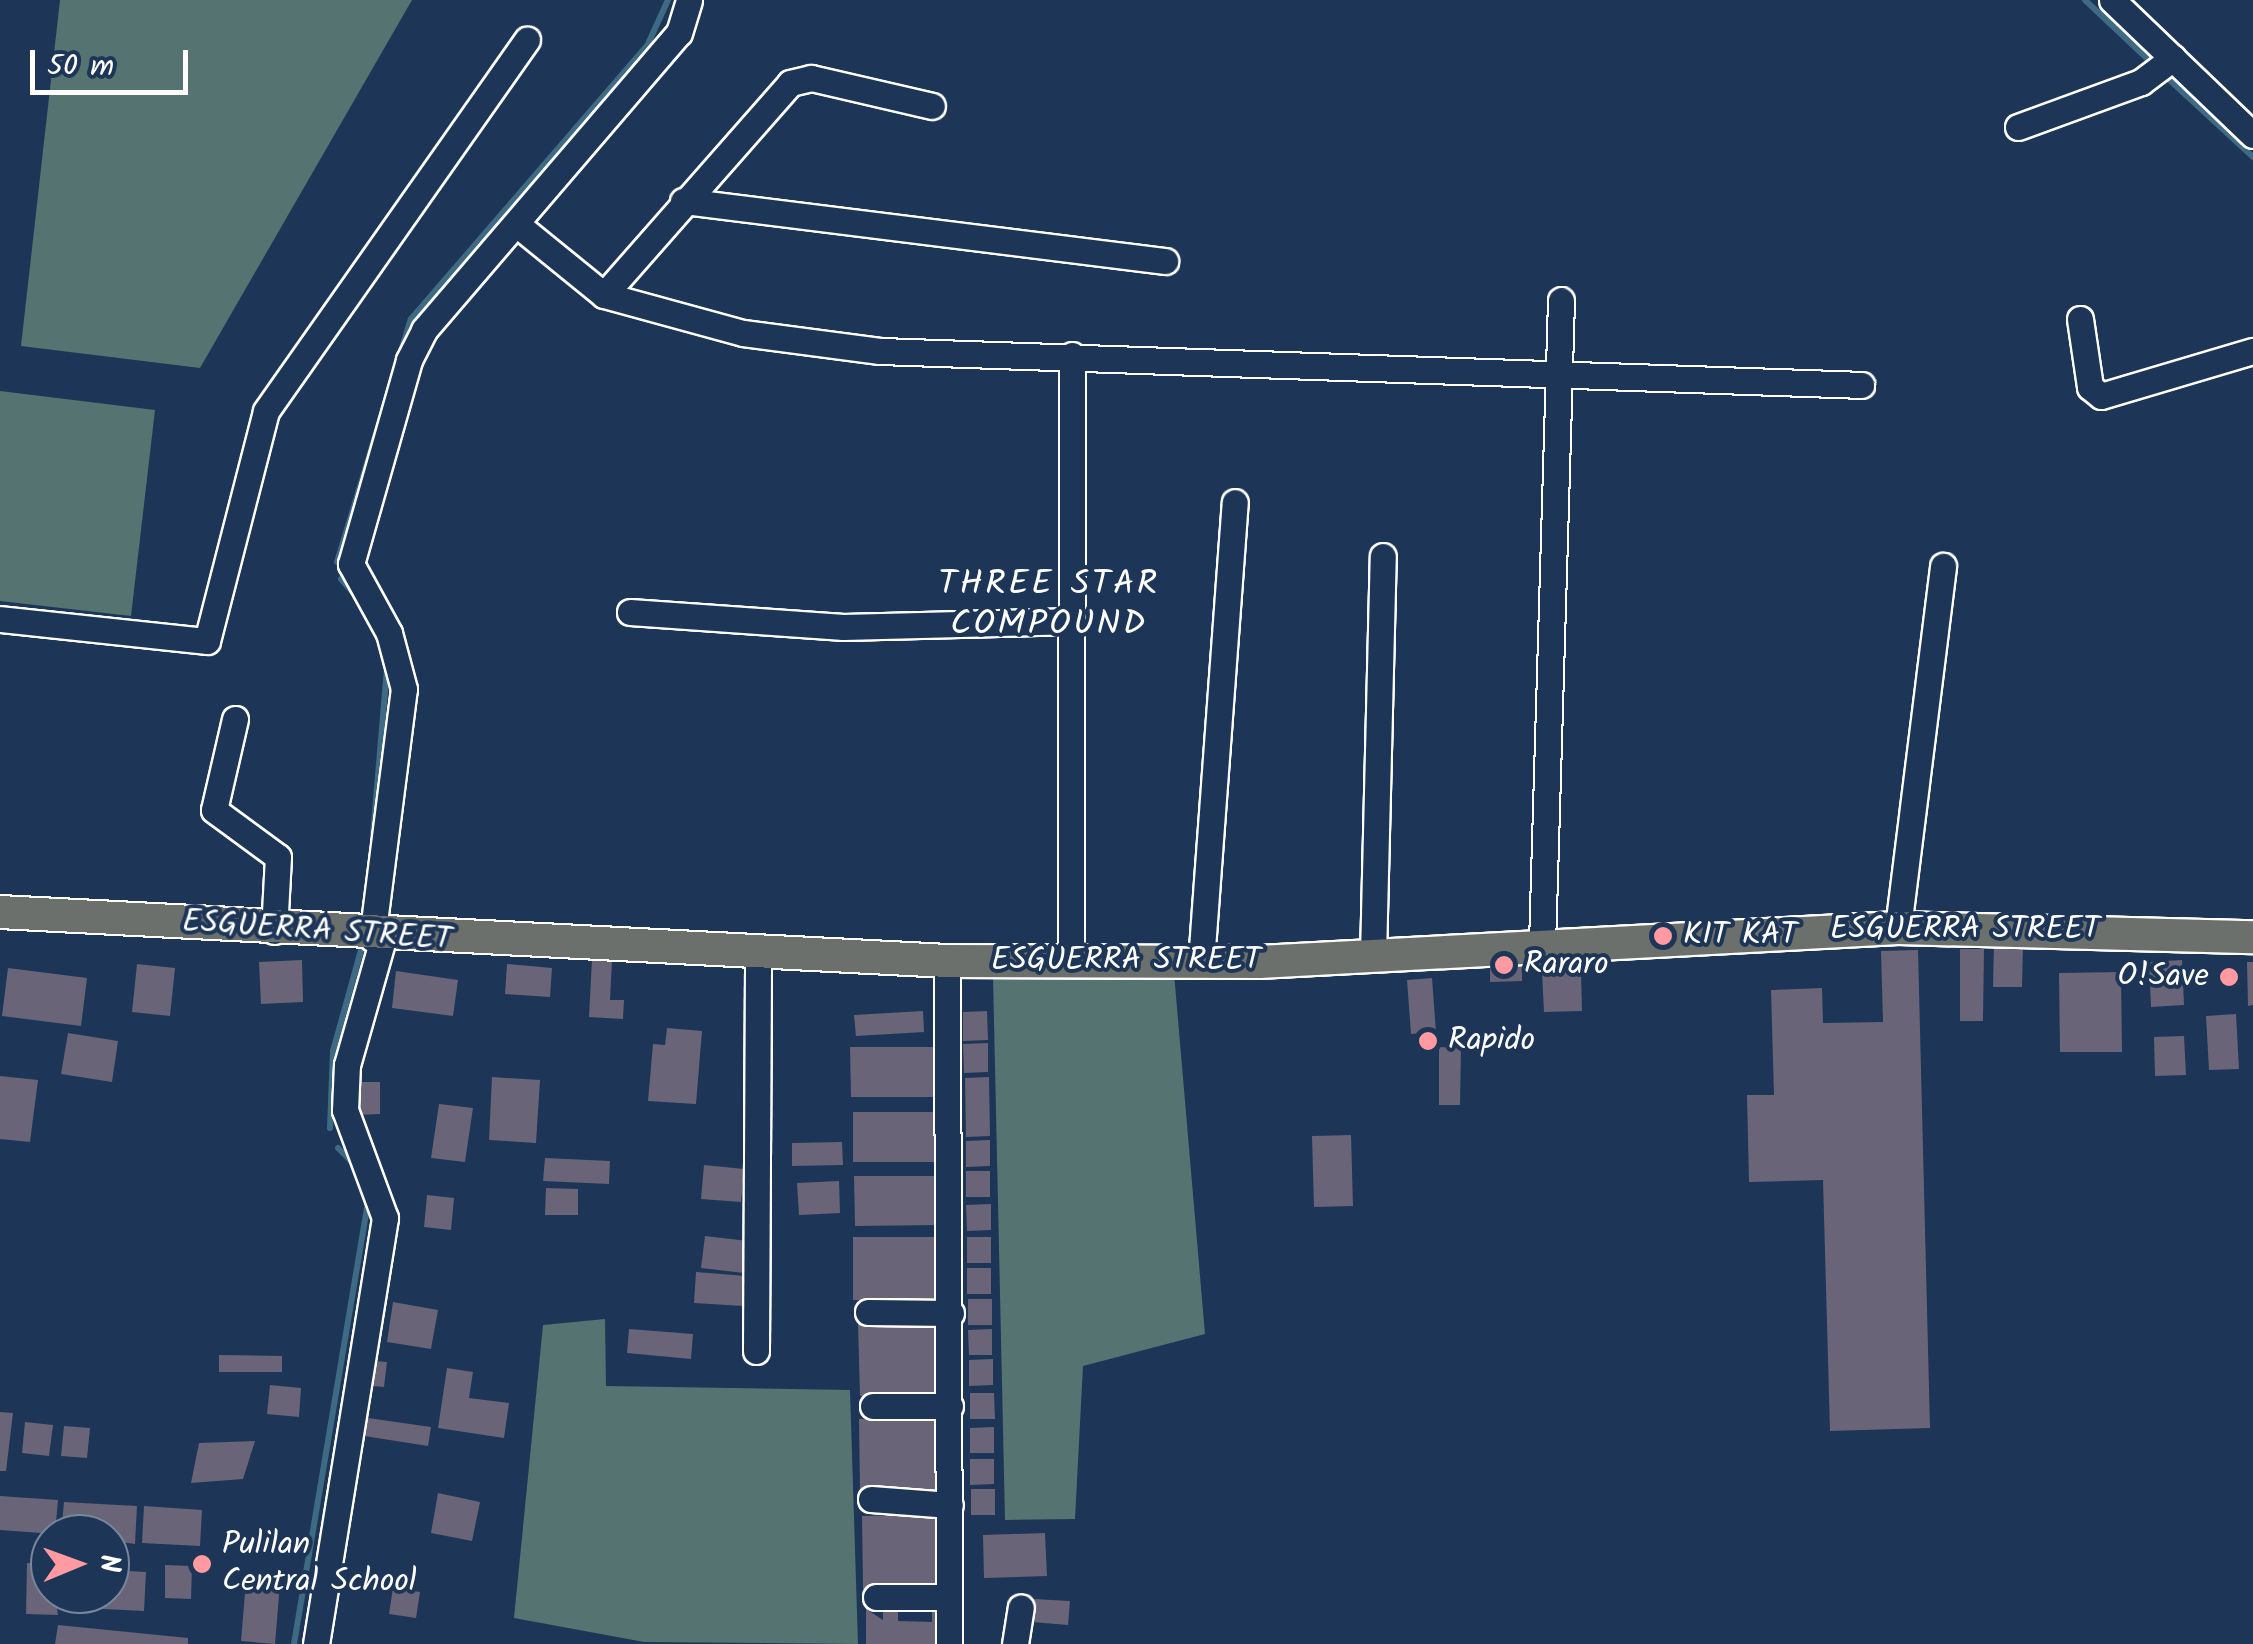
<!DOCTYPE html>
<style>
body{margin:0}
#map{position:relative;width:2253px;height:1644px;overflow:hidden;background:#1d3557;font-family:Kalam,sans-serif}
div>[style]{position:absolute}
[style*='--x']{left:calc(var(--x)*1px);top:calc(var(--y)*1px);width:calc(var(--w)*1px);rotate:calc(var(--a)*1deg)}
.green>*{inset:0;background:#547371}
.stream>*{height:6px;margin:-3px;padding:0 3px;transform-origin:3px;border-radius:3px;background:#3e6a83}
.building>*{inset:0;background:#696477}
.roads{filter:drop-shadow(2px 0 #fff) drop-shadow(-2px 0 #fff) drop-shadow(0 2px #fff) drop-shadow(0 -2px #fff)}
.minor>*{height:25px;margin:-12.5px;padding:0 12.5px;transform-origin:12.5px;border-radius:12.5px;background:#1d3557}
.major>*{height:32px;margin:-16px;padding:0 16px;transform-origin:16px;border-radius:16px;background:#6b706d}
.dots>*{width:28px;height:28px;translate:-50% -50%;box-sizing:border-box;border:5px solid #1d3557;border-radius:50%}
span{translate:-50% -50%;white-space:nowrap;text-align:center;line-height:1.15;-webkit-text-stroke:8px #1d3557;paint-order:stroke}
.street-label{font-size:32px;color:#fff}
.poi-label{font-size:32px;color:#fff}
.left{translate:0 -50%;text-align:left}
.right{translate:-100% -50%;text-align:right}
.neighbourhood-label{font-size:35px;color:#fff;letter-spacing:2.5px}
.north{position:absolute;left:30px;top:1514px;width:100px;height:100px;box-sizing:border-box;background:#1d3557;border:2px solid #77869a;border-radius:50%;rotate:89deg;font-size:28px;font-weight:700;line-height:40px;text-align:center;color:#fff}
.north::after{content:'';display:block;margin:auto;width:35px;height:45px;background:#ff9aa2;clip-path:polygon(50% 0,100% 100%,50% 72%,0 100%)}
.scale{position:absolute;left:30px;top:50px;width:158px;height:45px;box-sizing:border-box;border:5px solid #fff;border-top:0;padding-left:12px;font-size:30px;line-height:35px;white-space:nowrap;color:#fff;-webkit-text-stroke:8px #1d3557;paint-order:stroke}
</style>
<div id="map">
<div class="green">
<i style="clip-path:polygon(60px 0,412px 0,200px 368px,21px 346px)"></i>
<i style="clip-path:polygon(0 391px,155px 410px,131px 616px,0 601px)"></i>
<i style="clip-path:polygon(1174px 973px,1205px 1334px,1083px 1366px,1075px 1519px,1005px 1520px,993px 977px)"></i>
<i style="clip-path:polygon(605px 1319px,606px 1386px,850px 1390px,858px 1644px,644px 1642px,514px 1618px,543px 1325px)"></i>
</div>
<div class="stream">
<i style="--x:2085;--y:0;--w:93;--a:43.3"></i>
<i style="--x:2162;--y:73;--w:124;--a:42.7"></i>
<i style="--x:337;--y:562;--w:254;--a:-73.1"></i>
<i style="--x:411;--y:319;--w:361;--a:-49.2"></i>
<i style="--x:647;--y:46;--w:51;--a:-65.5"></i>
<i style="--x:341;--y:579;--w:21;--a:49"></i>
<i style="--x:373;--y:835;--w:168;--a:-85.2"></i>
<i style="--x:330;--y:1128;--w:77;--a:-87.8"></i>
<i style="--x:333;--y:1051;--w:105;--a:-74.5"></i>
<i style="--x:338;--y:1148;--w:23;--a:45"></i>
<i style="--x:294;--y:1644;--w:448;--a:-80.5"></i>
</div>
<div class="building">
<i style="clip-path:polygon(1994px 943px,2023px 944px,2022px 987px,1993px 987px)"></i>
<i style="clip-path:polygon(1960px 949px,1984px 949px,1983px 1021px,1960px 1021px)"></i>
<i style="clip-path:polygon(1918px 950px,1930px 1428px,1830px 1431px,1823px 1180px,1749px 1182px,1747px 1095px,1774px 1095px,1771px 990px,1822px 988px,1823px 1023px,1883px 1022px,1881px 951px)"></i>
<i style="clip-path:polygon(592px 959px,612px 961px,610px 1000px,624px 1000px,623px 1019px,589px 1017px)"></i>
<i style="clip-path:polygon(302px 960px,303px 1002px,261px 1004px,259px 962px)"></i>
<i style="clip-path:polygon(1522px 960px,1522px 981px,1490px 982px,1490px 961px)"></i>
<i style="clip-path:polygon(2182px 960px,2184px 1005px,2151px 1007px,2149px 962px)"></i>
<i style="clip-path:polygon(2247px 962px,2253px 962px,2253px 1005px,2248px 1006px)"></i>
<i style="clip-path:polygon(137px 964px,175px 968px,170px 1016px,132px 1012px)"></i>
<i style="clip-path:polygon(507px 964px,552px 968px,550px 997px,505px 994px)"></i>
<i style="clip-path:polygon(8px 968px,87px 978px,81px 1026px,2px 1016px)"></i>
<i style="clip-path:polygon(396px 971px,458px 980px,453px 1016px,392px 1008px)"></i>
<i style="clip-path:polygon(1581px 971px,1582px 1011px,1544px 1012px,1542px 972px)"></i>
<i style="clip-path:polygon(2121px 972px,2122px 1052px,2060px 1052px,2059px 973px)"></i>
<i style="clip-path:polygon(1432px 978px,1436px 1032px,1411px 1034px,1407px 980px)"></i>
<i style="clip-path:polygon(923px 1011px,924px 1032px,856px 1036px,854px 1015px)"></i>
<i style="clip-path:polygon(987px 1011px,988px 1040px,963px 1041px,963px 1012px)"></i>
<i style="clip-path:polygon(2236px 1014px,2239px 1069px,2209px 1070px,2206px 1016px)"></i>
<i style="clip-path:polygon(667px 1028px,702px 1031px,696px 1104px,648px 1101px,653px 1044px,665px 1045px)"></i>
<i style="clip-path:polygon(68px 1033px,118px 1041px,112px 1082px,61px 1074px)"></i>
<i style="clip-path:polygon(2184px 1036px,2186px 1075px,2155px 1076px,2154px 1037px)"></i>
<i style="clip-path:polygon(988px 1043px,988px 1072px,964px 1073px,963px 1044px)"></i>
<i style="clip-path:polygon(850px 1047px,936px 1047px,937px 1097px,851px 1097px)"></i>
<i style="clip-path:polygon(1439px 1047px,1461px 1048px,1460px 1105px,1439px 1105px)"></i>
<i style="clip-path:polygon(0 1076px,38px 1080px,30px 1142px,0 1139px)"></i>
<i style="clip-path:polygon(492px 1077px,540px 1080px,536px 1143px,489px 1140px)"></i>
<i style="clip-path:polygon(989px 1077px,990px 1136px,966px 1137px,965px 1078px)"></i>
<i style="clip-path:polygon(354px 1082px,380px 1082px,380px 1114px,355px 1115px)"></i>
<i style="clip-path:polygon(439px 1104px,473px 1108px,465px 1162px,431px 1158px)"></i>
<i style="clip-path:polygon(853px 1112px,939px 1112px,940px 1162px,853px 1162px)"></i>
<i style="clip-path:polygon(1351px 1135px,1353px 1206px,1314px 1207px,1312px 1136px)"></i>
<i style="clip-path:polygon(990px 1140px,990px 1166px,966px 1167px,966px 1141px)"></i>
<i style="clip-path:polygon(842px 1142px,843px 1165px,792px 1166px,792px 1143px)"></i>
<i style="clip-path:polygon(545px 1158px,610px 1161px,609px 1184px,543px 1181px)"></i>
<i style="clip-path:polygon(704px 1165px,744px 1169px,741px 1202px,701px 1199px)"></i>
<i style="clip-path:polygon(966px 1171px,990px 1171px,990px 1197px,966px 1197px)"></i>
<i style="clip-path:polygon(854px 1176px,940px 1176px,941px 1225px,855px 1226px)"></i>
<i style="clip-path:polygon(839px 1181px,840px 1213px,799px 1215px,797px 1183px)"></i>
<i style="clip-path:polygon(546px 1188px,578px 1189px,578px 1215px,545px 1215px)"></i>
<i style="clip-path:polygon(427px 1195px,454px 1198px,451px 1230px,424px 1227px)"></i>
<i style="clip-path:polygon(991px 1204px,991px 1230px,967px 1231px,966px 1205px)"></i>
<i style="clip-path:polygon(705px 1236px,748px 1241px,744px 1273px,701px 1268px)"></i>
<i style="clip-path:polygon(853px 1237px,940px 1237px,940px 1300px,853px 1300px)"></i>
<i style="clip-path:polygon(967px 1237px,991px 1237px,991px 1263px,967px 1263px)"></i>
<i style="clip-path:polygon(967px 1268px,991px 1268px,991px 1294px,967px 1294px)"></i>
<i style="clip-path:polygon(696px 1272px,746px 1276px,743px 1306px,694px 1303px)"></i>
<i style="clip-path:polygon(968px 1299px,992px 1299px,992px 1325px,968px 1325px)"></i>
<i style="clip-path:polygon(393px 1302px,438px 1310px,431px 1349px,387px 1342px)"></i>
<i style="clip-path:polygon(940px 1322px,941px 1395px,860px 1396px,858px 1323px)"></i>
<i style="clip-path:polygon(629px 1329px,693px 1334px,691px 1359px,627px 1353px)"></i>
<i style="clip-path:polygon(992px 1329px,992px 1355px,969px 1355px,968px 1330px)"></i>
<i style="clip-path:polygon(219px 1355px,282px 1356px,282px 1372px,219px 1372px)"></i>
<i style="clip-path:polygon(993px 1359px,993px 1385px,969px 1386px,969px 1360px)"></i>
<i style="clip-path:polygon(363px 1360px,387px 1362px,384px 1387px,361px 1385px)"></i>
<i style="clip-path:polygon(447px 1368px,473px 1372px,469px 1398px,509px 1403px,504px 1438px,438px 1428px)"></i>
<i style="clip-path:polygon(270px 1385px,301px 1388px,299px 1417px,267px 1414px)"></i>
<i style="clip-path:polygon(970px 1393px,994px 1393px,995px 1419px,970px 1419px)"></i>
<i style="clip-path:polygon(0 1412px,13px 1413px,6px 1471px,0 1471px)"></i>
<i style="clip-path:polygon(361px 1417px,431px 1427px,428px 1446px,358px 1435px)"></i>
<i style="clip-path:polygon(940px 1417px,942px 1490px,860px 1491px,859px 1419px)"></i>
<i style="clip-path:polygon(25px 1422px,53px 1425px,49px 1456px,22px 1453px)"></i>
<i style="clip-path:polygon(64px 1426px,90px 1428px,87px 1458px,61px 1456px)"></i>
<i style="clip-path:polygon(994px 1427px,994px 1453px,970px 1453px,970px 1428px)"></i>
<i style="clip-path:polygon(255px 1441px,243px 1479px,191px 1483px,199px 1443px)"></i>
<i style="clip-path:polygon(970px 1459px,994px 1459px,994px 1484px,970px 1485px)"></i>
<i style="clip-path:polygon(971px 1489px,995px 1489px,995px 1515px,971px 1515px)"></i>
<i style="clip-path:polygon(438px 1493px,480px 1502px,472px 1541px,431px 1533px)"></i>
<i style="clip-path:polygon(0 1496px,58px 1500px,55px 1534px,0 1530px)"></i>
<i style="clip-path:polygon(64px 1502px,137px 1506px,135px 1544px,61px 1534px)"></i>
<i style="clip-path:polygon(144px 1506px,202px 1510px,200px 1546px,142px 1543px)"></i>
<i style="clip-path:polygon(943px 1514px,945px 1587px,863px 1589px,862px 1516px)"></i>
<i style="clip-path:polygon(1045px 1533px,1047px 1576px,984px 1578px,983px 1535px)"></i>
<i style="clip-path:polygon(27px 1563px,50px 1564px,58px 1615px,26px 1614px)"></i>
<i style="clip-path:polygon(165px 1565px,192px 1566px,191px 1599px,165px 1598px)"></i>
<i style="clip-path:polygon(110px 1570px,146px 1572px,144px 1611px,62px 1607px,62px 1594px,110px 1594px)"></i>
<i style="clip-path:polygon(246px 1581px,280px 1583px,275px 1644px,241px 1641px)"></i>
<i style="clip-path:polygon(393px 1588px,420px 1592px,416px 1618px,389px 1614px)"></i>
<i style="clip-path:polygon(1034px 1599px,1070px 1601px,1068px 1625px,1032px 1622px)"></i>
<i style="clip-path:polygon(883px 1607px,898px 1607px,898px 1621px,932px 1622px,932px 1607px,946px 1607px,946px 1644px,866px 1644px,866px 1609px,883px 1620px)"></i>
<i style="clip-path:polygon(58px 1625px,188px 1638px,188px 1644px,55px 1644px)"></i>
</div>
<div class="roads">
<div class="minor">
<i style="--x:2112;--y:0;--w:195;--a:43.8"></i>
<i style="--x:2018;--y:127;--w:131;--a:-20.1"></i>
<i style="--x:2141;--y:82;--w:40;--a:-37"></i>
<i style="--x:683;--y:201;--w:486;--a:7.1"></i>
<i style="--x:519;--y:226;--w:109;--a:39.1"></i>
<i style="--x:604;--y:295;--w:144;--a:15.3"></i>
<i style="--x:743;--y:333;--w:138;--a:7.5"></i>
<i style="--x:880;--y:351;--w:982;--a:1.98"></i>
<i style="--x:604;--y:295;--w:282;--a:-48.7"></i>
<i style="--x:790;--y:83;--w:22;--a:-13"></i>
<i style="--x:811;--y:78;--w:124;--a:13"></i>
<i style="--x:2080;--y:319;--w:69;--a:81.6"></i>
<i style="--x:2090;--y:387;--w:14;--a:39"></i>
<i style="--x:2101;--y:396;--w:159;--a:-16.5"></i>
<i style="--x:630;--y:612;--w:214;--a:4"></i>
<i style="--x:843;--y:627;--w:224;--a:-1.5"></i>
<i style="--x:0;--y:619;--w:208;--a:6.1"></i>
<i style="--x:207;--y:641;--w:237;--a:-75.6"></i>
<i style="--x:266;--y:411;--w:454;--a:-54.9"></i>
<i style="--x:235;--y:719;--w:93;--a:103"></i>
<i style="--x:214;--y:810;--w:79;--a:36.3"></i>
<i style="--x:278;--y:857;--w:74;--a:93.1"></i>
<i style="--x:1898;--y:928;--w:365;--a:-82.9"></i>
<i style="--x:372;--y:938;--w:251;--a:-82.7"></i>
<i style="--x:404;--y:689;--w:58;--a:-105"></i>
<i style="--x:389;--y:633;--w:79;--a:-118.8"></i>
<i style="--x:351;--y:564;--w:212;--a:-74.1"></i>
<i style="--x:409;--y:360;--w:34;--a:-63"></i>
<i style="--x:424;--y:330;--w:391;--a:-49.4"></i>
<i style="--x:679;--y:33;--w:34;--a:-73"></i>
<i style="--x:1542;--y:944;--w:644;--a:-88.31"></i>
<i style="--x:1373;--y:956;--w:400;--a:-88.6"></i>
<i style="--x:947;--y:961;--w:683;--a:89.83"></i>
<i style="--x:1071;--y:962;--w:607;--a:-89.91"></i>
<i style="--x:1201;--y:962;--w:461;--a:-85.8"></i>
<i style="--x:868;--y:1312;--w:83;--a:0.7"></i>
<i style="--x:756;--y:1351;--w:394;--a:-89.7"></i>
<i style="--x:873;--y:1406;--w:77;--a:0"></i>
<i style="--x:871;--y:1499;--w:79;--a:4.3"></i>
<i style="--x:876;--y:1597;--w:73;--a:0"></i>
<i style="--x:316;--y:1644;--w:432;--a:-80.8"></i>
<i style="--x:385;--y:1218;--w:115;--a:-110.3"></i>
<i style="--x:345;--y:1110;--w:45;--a:-87.5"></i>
<i style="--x:347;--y:1065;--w:131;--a:-74.1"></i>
<i style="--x:1015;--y:1644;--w:37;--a:-81"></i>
</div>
<div class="major">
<i style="--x:0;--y:912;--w:948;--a:2.96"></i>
<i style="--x:947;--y:961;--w:312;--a:0.2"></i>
<i style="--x:1259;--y:962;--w:640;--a:-3.05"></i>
<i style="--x:1898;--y:928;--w:355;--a:1.5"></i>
</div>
</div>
<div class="dots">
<i style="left:1663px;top:936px;background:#ff9aa2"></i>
<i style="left:1504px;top:965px;background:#ff9aa2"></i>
<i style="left:2229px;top:977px;background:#ff9aa2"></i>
<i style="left:1428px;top:1041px;background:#ff9aa2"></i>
<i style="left:202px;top:1564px;background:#ff9aa2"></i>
</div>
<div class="street-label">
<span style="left:1965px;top:930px">ESGUERRA STREET</span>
<span style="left:317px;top:932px;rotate:4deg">ESGUERRA STREET</span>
<span style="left:1126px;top:961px">ESGUERRA STREET</span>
</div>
<div class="poi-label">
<span class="left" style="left:1683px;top:936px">KIT KAT</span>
<span class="left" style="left:1524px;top:965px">Rararo</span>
<span class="right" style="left:2209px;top:977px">O!Save</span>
<span class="left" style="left:1448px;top:1041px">Rapido</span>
<span class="left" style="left:222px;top:1564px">Pulilan<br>Central School</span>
</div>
<div class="neighbourhood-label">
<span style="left:1049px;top:605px">THREE STAR<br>COMPOUND</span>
</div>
<div class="north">N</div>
<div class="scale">50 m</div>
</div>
